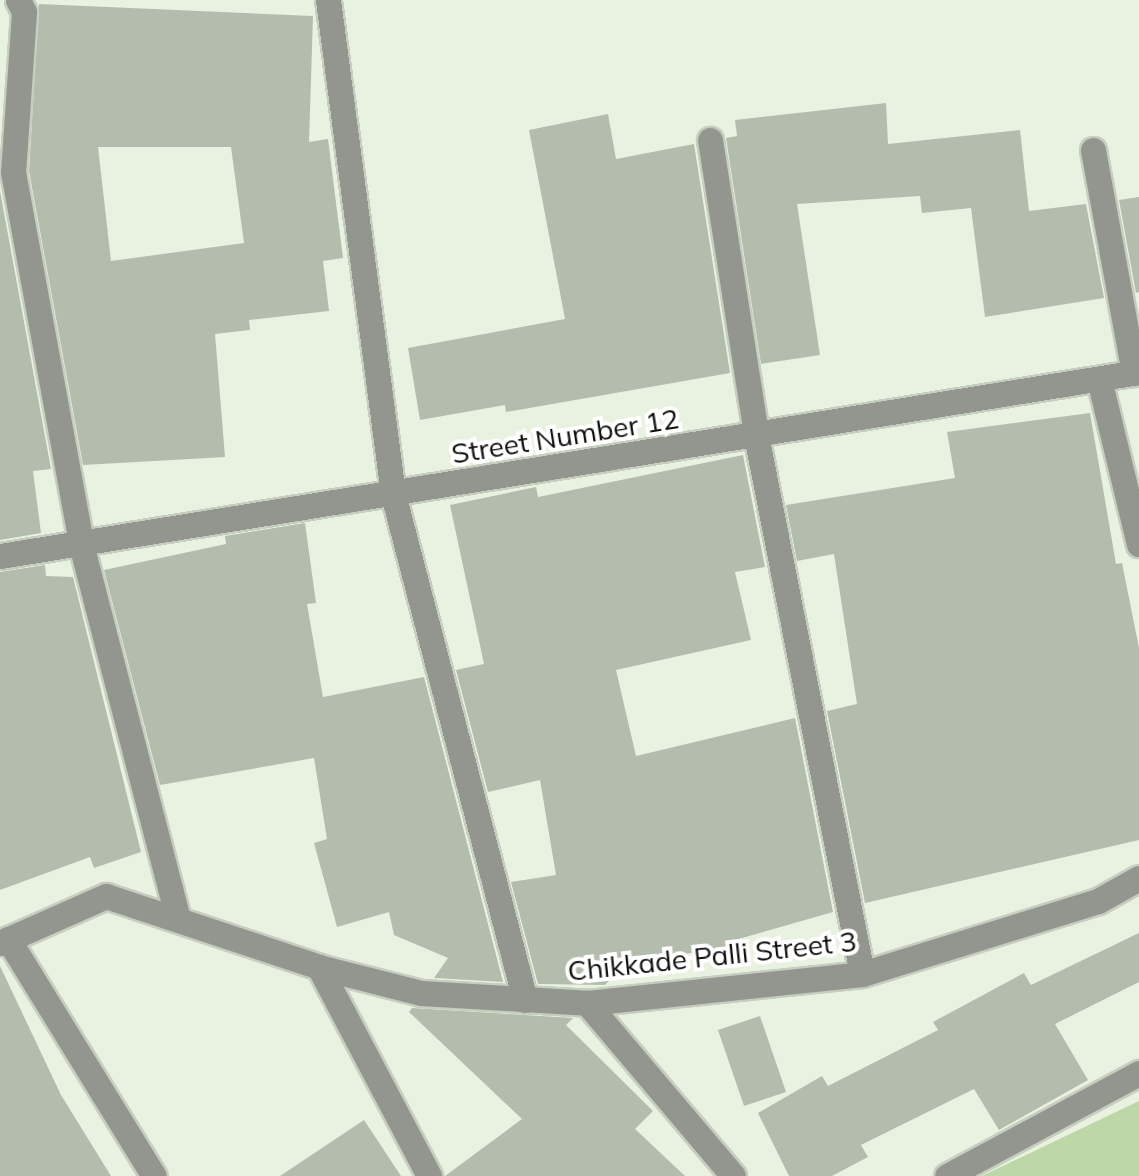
<!DOCTYPE html>
<style>
body{margin:0}
#map{position:relative;width:1139px;height:1176px;overflow:hidden;background:#e9f2e1;font-family:Mulish,sans-serif}
div>[style]{position:absolute}
[style*='--x']{left:calc(var(--x)*1px);top:calc(var(--y)*1px);width:calc(var(--w)*1px);rotate:calc(var(--a)*1deg)}
.green>*{inset:0;background:#bdd7a7}
.building>*{inset:0;background:#b4bdad}
.roads{filter:drop-shadow(2px 0 #c6cebf) drop-shadow(-2px 0 #c6cebf) drop-shadow(0 2px #c6cebf) drop-shadow(0 -2px #c6cebf)}
.street>*{height:25px;margin:-12.5px;padding:0 12.5px;transform-origin:12.5px;border-radius:12.5px;background:#92968f}
span{translate:-50% -50%;white-space:nowrap;text-align:center;line-height:1.15;-webkit-text-stroke:8px #fff;paint-order:stroke}
.street-label{font-size:28px;color:#0d100b}
</style>
<div id="map">
<div class="green">
<i style="clip-path:polygon(1139px 1101px,1139px 1176px,982px 1176px)"></i>
</div>
<div class="building">
<i style="clip-path:polygon(evenodd,39px 4px,313px 16px,309px 142px,328px 139px,343px 258px,323px 261px,329px 311px,249px 320px,250px 330px,215px 334px,225px 457px,83px 465px,29px 171px,39px 4px,98px 147px,231px 147px,244px 243px,111px 261px,98px 147px)"></i>
<i style="clip-path:polygon(886px 103px,888px 144px,1020px 130px,1029px 211px,1086px 204px,1104px 298px,985px 317px,971px 208px,922px 213px,920px 196px,797px 204px,820px 355px,761px 364px,726px 138px,737px 136px,735px 120px)"></i>
<i style="clip-path:polygon(608px 114px,616px 159px,694px 144px,730px 373px,506px 412px,505px 405px,420px 420px,408px 348px,565px 319px,529px 130px)"></i>
<i style="clip-path:polygon(0 191px,51px 469px,33px 471px,41px 533px,0 540px)"></i>
<i style="clip-path:polygon(1139px 197px,1139px 292px,1136px 293px,1119px 200px)"></i>
<i style="clip-path:polygon(1090px 413px,1116px 564px,1122px 563px,1139px 648px,1139px 840px,865px 903px,827px 711px,857px 704px,834px 554px,797px 561px,786px 505px,955px 478px,947px 432px)"></i>
<i style="clip-path:polygon(743px 455px,765px 567px,735px 572px,751px 640px,616px 670px,636px 756px,795px 718px,833px 912px,735px 940px,737px 946px,625px 963px,605px 985px,538px 984px,511px 882px,556px 875px,540px 780px,488px 792px,456px 670px,484px 664px,450px 505px,536px 487px,538px 497px)"></i>
<i style="clip-path:polygon(305px 523px,316px 603px,307px 604px,323px 697px,424px 677px,503px 982px,434px 978px,448px 958px,394px 935px,389px 912px,337px 927px,314px 843px,327px 839px,314px 758px,160px 785px,104px 570px,226px 544px,225px 536px)"></i>
<i style="clip-path:polygon(45px 565px,46px 576px,73px 577px,141px 852px,94px 868px,90px 857px,0 890px,0 572px)"></i>
<i style="clip-path:polygon(1139px 933px,1139px 982px,1055px 1024px,1088px 1080px,999px 1130px,974px 1089px,861px 1145px,868px 1157px,832px 1176px,789px 1176px,758px 1113px,822px 1076px,828px 1086px,938px 1030px,933px 1022px,1024px 973px,1031px 985px)"></i>
<i style="clip-path:polygon(0 966px,61px 1095px,111px 1176px,0 1176px)"></i>
<i style="clip-path:polygon(412px 1008px,573px 1018px,566px 1025px,653px 1111px,635px 1129px,685px 1176px,445px 1176px,522px 1119px,409px 1012px)"></i>
<i style="clip-path:polygon(760px 1016px,786px 1092px,744px 1106px,718px 1030px)"></i>
<i style="clip-path:polygon(364px 1120px,401px 1176px,280px 1176px)"></i>
</div>
<div class="roads">
<div class="street">
<i style="--x:18;--y:0;--w:13;--a:63"></i>
<i style="--x:24;--y:12;--w:160;--a:93.9"></i>
<i style="--x:13;--y:172;--w:378;--a:79.6"></i>
<i style="--x:81;--y:544;--w:386;--a:75.5"></i>
<i style="--x:328;--y:0;--w:498;--a:82.5"></i>
<i style="--x:393;--y:494;--w:523;--a:75.38"></i>
<i style="--x:710;--y:140;--w:299;--a:81.1"></i>
<i style="--x:756;--y:435;--w:549;--a:78.87"></i>
<i style="--x:1093;--y:150;--w:227;--a:79.6"></i>
<i style="--x:1099;--y:379;--w:170;--a:76.4"></i>
<i style="--x:0;--y:556;--w:1154;--a:-9.18"></i>
<i style="--x:8;--y:939;--w:278;--a:58.4"></i>
<i style="--x:0;--y:943;--w:116;--a:-23.9"></i>
<i style="--x:106;--y:896;--w:225;--a:18.4"></i>
<i style="--x:319;--y:967;--w:105;--a:14.3"></i>
<i style="--x:421;--y:993;--w:166;--a:3.4"></i>
<i style="--x:587;--y:1003;--w:277;--a:-6"></i>
<i style="--x:862;--y:974;--w:247;--a:-17.2"></i>
<i style="--x:1098;--y:901;--w:47;--a:-29.3"></i>
<i style="--x:319;--y:967;--w:236;--a:62.2"></i>
<i style="--x:587;--y:1003;--w:226;--a:49.8"></i>
<i style="--x:947;--y:1176;--w:218;--a:-28.2"></i>
</div>
</div>
<div class="street-label">
<span style="left:565px;top:436px;rotate:-9deg">Street Number 12</span>
<span style="left:712px;top:956px;rotate:-6deg">Chikkade Palli Street 3</span>
</div>
</div>
